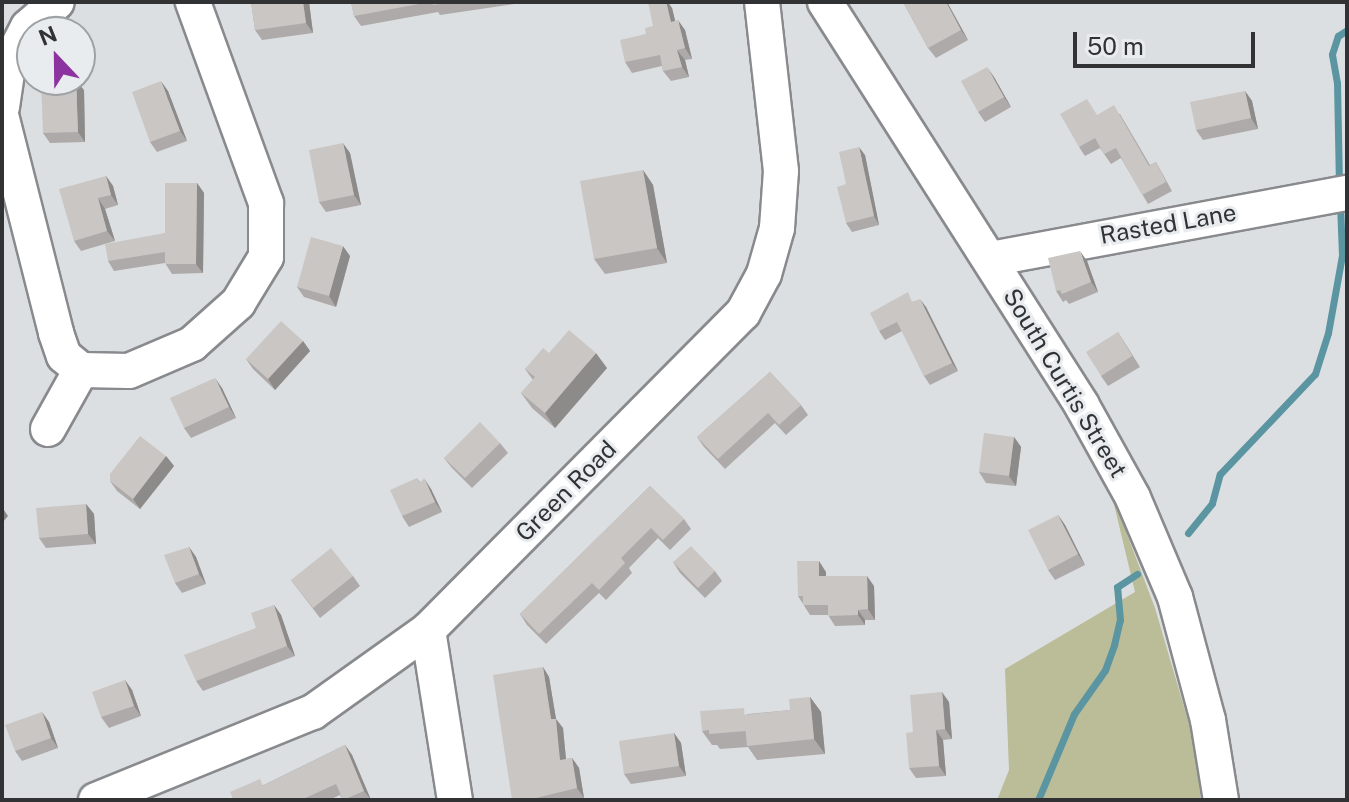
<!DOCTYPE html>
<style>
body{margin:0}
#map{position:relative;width:1349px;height:802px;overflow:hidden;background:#dcdfe2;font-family:"Public Sans",sans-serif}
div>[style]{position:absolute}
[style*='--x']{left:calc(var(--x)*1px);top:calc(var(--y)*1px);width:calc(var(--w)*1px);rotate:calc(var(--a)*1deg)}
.green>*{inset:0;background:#babd98}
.stream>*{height:7px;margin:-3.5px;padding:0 3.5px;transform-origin:3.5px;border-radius:3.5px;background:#5a95a1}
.roads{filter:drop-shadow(2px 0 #888a8d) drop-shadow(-2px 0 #888a8d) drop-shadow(0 2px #888a8d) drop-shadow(0 -2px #888a8d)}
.minor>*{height:34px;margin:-17px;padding:0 17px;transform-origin:17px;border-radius:17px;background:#fff}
.wall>*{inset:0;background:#aeaaa9}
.shaded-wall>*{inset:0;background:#8d8b89}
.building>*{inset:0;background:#cac6c4}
span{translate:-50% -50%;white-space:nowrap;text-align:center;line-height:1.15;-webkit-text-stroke:6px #e9ecef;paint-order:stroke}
.street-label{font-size:24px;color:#313234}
.frame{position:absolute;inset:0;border:4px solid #313234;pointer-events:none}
.north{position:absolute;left:16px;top:16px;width:80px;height:80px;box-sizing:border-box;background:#e9ecef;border:2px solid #9fa2a4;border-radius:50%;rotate:338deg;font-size:22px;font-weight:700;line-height:32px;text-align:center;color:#313234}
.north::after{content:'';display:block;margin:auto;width:28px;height:36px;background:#8c339f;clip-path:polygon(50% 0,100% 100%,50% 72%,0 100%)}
.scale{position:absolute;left:1073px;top:32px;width:182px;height:36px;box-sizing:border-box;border:4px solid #313234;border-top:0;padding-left:10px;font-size:24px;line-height:28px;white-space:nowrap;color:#313234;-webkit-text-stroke:6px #e9ecef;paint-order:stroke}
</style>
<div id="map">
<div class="green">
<i style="clip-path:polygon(1111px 492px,1155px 608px,1194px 741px,1201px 800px,997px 800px,1009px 770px,1005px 669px,1135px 592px)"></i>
</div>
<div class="stream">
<i style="--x:1339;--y:186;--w:103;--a:-91.1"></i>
<i style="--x:1337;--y:83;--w:29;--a:-100"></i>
<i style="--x:1332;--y:54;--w:19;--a:-72"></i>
<i style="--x:1338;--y:36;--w:11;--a:-34"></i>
<i style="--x:1188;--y:533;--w:38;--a:-51"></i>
<i style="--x:1212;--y:503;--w:30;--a:-75"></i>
<i style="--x:1220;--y:474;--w:138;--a:-46.5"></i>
<i style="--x:1315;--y:374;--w:43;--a:-72.4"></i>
<i style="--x:1328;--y:333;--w:79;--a:-79.8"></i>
<i style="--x:1342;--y:255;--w:53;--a:-92.2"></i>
<i style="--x:1038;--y:800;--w:93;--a:-67.3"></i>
<i style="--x:1074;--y:714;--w:54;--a:-54.8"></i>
<i style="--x:1105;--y:670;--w:27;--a:-70"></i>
<i style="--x:1114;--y:645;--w:26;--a:-77"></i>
<i style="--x:1120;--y:620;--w:33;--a:-95"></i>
<i style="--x:1117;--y:587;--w:24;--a:-33"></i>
</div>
<div class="roads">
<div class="minor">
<i style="--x:825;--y:2;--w:477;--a:57.5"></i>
<i style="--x:1081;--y:404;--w:107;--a:61"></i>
<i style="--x:1133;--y:498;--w:108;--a:67"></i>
<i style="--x:1175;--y:597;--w:127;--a:75"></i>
<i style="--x:1208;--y:720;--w:81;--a:80.8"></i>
<i style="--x:2;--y:107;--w:41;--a:-81.7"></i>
<i style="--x:8;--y:66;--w:44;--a:-62.9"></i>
<i style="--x:28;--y:27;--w:38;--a:-41"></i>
<i style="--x:2;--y:119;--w:221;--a:75.8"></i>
<i style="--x:56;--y:333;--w:24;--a:71"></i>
<i style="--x:64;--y:356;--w:22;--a:39"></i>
<i style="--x:990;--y:259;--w:363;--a:-10.5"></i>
<i style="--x:48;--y:429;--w:68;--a:-60.8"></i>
<i style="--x:81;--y:370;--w:48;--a:1.2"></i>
<i style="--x:129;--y:371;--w:69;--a:-23.2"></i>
<i style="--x:192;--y:344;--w:62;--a:-41.7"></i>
<i style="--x:238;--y:303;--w:54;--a:-58.7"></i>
<i style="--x:266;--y:257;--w:54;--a:-90"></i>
<i style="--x:266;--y:203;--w:214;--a:-110"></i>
<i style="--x:428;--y:630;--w:172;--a:81"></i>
<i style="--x:96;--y:800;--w:234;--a:-22.1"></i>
<i style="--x:313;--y:712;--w:141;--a:-35.5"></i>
<i style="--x:428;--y:630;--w:447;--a:-45.2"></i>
<i style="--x:743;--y:313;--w:44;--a:-61.7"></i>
<i style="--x:764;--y:274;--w:48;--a:-74.2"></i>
<i style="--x:777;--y:228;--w:57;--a:-86"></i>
<i style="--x:781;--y:171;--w:170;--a:-96.4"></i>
</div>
</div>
<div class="wall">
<i style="clip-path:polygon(251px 2px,309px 2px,313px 33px,262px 40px,255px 30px)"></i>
<i style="clip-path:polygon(351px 2px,528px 2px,440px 15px,438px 12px,361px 26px,354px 16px)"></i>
<i style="clip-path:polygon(903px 2px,947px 2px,968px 40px,936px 58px,928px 48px)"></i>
<i style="clip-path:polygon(672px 8px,675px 21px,685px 30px,692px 59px,685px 60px,689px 77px,671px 81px,663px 71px,662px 66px,632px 73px,625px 62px,646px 34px)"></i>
<i style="clip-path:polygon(994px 77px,1011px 107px,985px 122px,978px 112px)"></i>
<i style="clip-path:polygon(84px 90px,85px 142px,50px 143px,43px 133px)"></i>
<i style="clip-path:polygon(168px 91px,187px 141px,157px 152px,150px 142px)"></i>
<i style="clip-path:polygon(1245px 91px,1252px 101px,1258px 129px,1203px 140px,1196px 130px)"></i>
<i style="clip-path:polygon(1120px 114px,1150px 165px,1156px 162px,1172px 191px,1148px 204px,1121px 158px,1111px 164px,1100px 148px,1085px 156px,1079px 147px,1098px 115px)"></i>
<i style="clip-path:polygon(350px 153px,361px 205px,326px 212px,319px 202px)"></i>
<i style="clip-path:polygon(865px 155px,879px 225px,852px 232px,846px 223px,846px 184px)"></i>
<i style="clip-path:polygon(643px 170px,653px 185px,667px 263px,605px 274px,594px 259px)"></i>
<i style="clip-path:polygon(106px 176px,113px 186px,118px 205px,105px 209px,115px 241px,81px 251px,74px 241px)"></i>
<i style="clip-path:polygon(197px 183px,204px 193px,203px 273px,172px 274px,165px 263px,114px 271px,108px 261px,165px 233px)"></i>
<i style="clip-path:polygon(350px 256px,336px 307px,304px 297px,297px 287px)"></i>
<i style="clip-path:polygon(1087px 261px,1098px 292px,1069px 304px,1066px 300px,1063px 302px,1056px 291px)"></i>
<i style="clip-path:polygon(914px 301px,926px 307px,958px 371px,930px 385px,924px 376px,902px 331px,885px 340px,879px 331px)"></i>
<i style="clip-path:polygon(1118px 332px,1140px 367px,1108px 386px,1101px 376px)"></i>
<i style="clip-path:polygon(303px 341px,310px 351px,275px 390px,253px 369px,246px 359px)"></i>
<i style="clip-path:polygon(549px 353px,607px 368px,555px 428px,532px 408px,521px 393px,533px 380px,525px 369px)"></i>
<i style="clip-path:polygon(770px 372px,801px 405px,808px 415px,786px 435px,775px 423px,725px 469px,704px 447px,697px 437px)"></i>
<i style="clip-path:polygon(222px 388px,236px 418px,191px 438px,184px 428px)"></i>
<i style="clip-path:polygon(1014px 437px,1021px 447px,1016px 486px,986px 483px,979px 472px)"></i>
<i style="clip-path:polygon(500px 443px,508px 453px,472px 488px,452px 468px,444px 458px)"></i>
<i style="clip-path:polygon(166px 456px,174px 466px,140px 509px,117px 491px,110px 481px)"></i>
<i style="clip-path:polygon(417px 478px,420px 482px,431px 489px,442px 512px,409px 527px,402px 516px)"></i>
<i style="clip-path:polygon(650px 486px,684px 519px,691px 529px,670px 550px,658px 538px,629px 568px,632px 573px,606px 600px,599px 593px,546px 644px,527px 625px,520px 614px)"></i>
<i style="clip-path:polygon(86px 504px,94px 514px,96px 544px,46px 548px,39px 538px)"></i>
<i style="clip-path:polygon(1058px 515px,1065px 525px,1085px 565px,1055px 580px,1048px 570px)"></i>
<i style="clip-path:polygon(189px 547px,196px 557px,206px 584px,182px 593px,175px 583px)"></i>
<i style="clip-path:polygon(673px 562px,715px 571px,722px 581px,705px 598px,680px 573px)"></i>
<i style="clip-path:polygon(826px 572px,826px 576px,874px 586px,875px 620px,865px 620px,865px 625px,835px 626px,828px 615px,810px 615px,798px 596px)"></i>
<i style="clip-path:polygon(353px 576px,360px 586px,320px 618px,291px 580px)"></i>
<i style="clip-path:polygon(274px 605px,281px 615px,295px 656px,203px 691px,196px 681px,256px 628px)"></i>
<i style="clip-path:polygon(543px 667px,549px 677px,556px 719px,563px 728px,566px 759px,572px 758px,579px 768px,584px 798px,574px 800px,512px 800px)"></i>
<i style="clip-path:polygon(125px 680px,132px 690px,141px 716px,109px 728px,101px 717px)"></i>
<i style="clip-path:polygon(810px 697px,821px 712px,825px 754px,757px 760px,748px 747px,720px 749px,717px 745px,712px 745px,702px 731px,748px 714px,790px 710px)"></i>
<i style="clip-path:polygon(949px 702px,952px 739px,943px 740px,946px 776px,916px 778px,909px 768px,913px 732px)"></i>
<i style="clip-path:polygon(49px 722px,58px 748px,22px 761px,15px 751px)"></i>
<i style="clip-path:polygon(674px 733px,681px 743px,686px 776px,631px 784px,624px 774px)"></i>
<i style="clip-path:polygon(345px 745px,352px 755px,371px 800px,343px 800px,340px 795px,329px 800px,231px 800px,264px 785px)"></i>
</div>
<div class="shaded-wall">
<i style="clip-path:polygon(303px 2px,309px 2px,313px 33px,306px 23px)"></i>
<i style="clip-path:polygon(666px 2px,668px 2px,672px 8px,678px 32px,671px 22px)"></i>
<i style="clip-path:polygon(946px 2px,947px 2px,968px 40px,961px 30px)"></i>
<i style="clip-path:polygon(678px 20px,685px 30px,692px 59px,685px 48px)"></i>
<i style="clip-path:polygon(677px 50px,685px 60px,689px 77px,682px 67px)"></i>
<i style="clip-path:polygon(987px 67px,994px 77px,1011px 107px,1004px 97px)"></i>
<i style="clip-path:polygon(76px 80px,84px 90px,85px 142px,78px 132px)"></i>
<i style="clip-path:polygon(161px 81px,168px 91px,187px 141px,180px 131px)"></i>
<i style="clip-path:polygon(1245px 91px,1252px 101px,1258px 129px,1251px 118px)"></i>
<i style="clip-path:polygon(343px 143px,350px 153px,361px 205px,354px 195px)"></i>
<i style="clip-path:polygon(859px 147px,865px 155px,879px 225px,874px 216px)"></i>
<i style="clip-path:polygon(643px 170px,653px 185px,667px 263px,657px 248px)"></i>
<i style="clip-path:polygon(106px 176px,113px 186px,118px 205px,111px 195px)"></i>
<i style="clip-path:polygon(197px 183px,204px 193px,203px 273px,196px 264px)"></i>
<i style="clip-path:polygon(98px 198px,105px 209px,115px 241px,107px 231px)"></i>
<i style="clip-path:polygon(343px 246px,350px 256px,336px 307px,329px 296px)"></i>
<i style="clip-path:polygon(1080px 251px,1087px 261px,1098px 292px,1091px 282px)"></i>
<i style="clip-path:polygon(920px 299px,926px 307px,958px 371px,952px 363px)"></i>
<i style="clip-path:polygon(303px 341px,310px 351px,275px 390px,268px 379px)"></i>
<i style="clip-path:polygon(596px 353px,607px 368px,555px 428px,545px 413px)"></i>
<i style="clip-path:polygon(215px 378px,222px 388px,236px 418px,229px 407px)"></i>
<i style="clip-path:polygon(1014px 437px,1021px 447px,1016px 486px,1009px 476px)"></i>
<i style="clip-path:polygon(166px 456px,174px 466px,140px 509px,133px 499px)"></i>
<i style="clip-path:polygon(424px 478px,431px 489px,442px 512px,435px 502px)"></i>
<i style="clip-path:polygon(86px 504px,94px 514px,96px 544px,88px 534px)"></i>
<i style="clip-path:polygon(2px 507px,8px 516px,2px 523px)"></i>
<i style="clip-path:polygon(1058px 515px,1065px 525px,1085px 565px,1078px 554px)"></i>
<i style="clip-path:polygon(189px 547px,196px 557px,206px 584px,199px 574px)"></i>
<i style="clip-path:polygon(819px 561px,826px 572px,826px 586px,819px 576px)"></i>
<i style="clip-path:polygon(867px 576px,874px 586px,875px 620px,868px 609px)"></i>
<i style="clip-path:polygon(274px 605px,281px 615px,295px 656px,287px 646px)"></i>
<i style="clip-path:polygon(858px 610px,865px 620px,865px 625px,858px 615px)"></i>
<i style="clip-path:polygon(543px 667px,549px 677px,556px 719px,563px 728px,567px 770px,560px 760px,551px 719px)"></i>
<i style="clip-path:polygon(125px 680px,132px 690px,141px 716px,134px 706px)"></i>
<i style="clip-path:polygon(942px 692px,949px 702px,952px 739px,945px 729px)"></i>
<i style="clip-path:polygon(810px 697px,821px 712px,825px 754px,814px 739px)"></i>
<i style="clip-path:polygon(42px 712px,49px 722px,58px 748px,51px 738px)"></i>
<i style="clip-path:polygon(936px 730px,943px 740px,946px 776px,939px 766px)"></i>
<i style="clip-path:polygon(674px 733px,681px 743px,686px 776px,679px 766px)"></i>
<i style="clip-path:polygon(345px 745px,352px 755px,371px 800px,364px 791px)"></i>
<i style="clip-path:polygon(572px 758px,579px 768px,584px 798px,577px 788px)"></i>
</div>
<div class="building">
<i style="clip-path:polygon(251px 2px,303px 2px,306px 23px,255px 30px)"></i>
<i style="clip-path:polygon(351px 2px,430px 2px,354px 16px)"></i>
<i style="clip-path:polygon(432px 2px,453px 2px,433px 5px)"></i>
<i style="clip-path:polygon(648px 2px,666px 2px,671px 22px,678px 20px,685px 48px,677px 50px,682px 67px,663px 71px,660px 55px,625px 62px,620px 40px,646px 34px,645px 28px,653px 26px)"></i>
<i style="clip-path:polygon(903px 2px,946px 2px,961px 30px,928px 48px)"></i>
<i style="clip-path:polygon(987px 67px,1004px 97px,978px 112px,961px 81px)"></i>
<i style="clip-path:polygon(76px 80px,78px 132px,43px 133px,41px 81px)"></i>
<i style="clip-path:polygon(161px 81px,180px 131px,150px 142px,132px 92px)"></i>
<i style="clip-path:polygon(1245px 91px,1251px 118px,1196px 130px,1190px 102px)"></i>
<i style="clip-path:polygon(1087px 99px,1097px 115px,1114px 105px,1149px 166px,1156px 162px,1166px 182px,1142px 195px,1116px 148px,1104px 154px,1095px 138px,1079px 147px,1060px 114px)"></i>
<i style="clip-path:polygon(343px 143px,354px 195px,319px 202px,309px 150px)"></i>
<i style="clip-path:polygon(859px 147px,874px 216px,846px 223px,837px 187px,846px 184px,839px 152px)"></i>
<i style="clip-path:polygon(643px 170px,657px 248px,594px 259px,580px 181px)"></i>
<i style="clip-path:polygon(106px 176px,111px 195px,98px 198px,107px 231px,74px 241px,59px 189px)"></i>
<i style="clip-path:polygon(165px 183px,197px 183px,196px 264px,165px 264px,165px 252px,108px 261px,105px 244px,165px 233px)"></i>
<i style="clip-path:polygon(311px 237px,343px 246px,329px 296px,297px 287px)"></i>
<i style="clip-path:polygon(1080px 251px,1091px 282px,1062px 294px,1060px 290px,1056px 291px,1048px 258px)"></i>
<i style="clip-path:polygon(908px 292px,912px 302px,920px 299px,952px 363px,924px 376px,897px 322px,879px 331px,870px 313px)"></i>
<i style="clip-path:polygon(281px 321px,303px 341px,268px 379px,246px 359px)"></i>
<i style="clip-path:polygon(569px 330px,596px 353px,545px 413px,521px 393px,535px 377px,525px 369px,543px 348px,549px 353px)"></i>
<i style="clip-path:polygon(1118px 332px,1132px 356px,1101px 376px,1086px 352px)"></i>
<i style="clip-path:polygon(770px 372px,801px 405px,779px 425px,768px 413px,718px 459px,697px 437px)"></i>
<i style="clip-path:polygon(215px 378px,229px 407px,184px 428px,170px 398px)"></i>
<i style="clip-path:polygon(480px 422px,500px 443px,465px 478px,444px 458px)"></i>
<i style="clip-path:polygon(984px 433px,1014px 437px,1009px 476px,979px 472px)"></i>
<i style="clip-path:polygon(140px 436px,166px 456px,133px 499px,110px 481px,110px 474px)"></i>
<i style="clip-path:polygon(417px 478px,420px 483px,424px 478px,435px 502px,402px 516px,390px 490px)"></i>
<i style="clip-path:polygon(650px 486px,684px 519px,663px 540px,651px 528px,621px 558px,625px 563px,599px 590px,592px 583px,539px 634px,520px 614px)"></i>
<i style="clip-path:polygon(86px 504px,88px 534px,39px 538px,36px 508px)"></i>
<i style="clip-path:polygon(1058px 515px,1078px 554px,1048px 570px,1028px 530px)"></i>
<i style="clip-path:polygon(691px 546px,715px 571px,698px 588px,673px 562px)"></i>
<i style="clip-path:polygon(189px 547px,199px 574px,175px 583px,164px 555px)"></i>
<i style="clip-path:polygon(331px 548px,353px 576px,313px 608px,291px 580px)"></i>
<i style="clip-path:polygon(797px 561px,819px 561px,819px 576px,867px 576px,868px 609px,858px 610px,858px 615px,828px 616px,828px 605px,803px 605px,803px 596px,798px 596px)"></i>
<i style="clip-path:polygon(274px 605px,287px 646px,196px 681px,184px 655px,256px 628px,251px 613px)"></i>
<i style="clip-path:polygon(543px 667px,551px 719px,556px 719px,560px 760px,572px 758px,577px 788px,528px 800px,512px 800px,493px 675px)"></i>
<i style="clip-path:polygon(125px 680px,134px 706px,101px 717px,92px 692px)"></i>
<i style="clip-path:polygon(942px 692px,945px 729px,936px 730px,939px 766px,909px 768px,906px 733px,913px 732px,910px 695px)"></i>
<i style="clip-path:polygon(810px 697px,814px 739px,747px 746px,744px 715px,790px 710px,789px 699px)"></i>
<i style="clip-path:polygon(744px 708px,746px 731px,709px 734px,709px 730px,702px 731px,700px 711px)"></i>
<i style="clip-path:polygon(42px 712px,51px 738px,15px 751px,5px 725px)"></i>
<i style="clip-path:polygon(674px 733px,679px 766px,624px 774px,619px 741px)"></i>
<i style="clip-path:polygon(345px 745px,364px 791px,343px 800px,336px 784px,301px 800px,231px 800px,233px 799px,230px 792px,260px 779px,263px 786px)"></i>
</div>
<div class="street-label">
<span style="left:1168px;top:224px;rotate:-10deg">Rasted Lane</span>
<span style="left:1065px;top:383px;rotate:59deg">South Curtis Street</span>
<span style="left:566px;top:491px;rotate:-45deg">Green Road</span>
</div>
<div class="frame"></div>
<div class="north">N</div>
<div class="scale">50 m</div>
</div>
